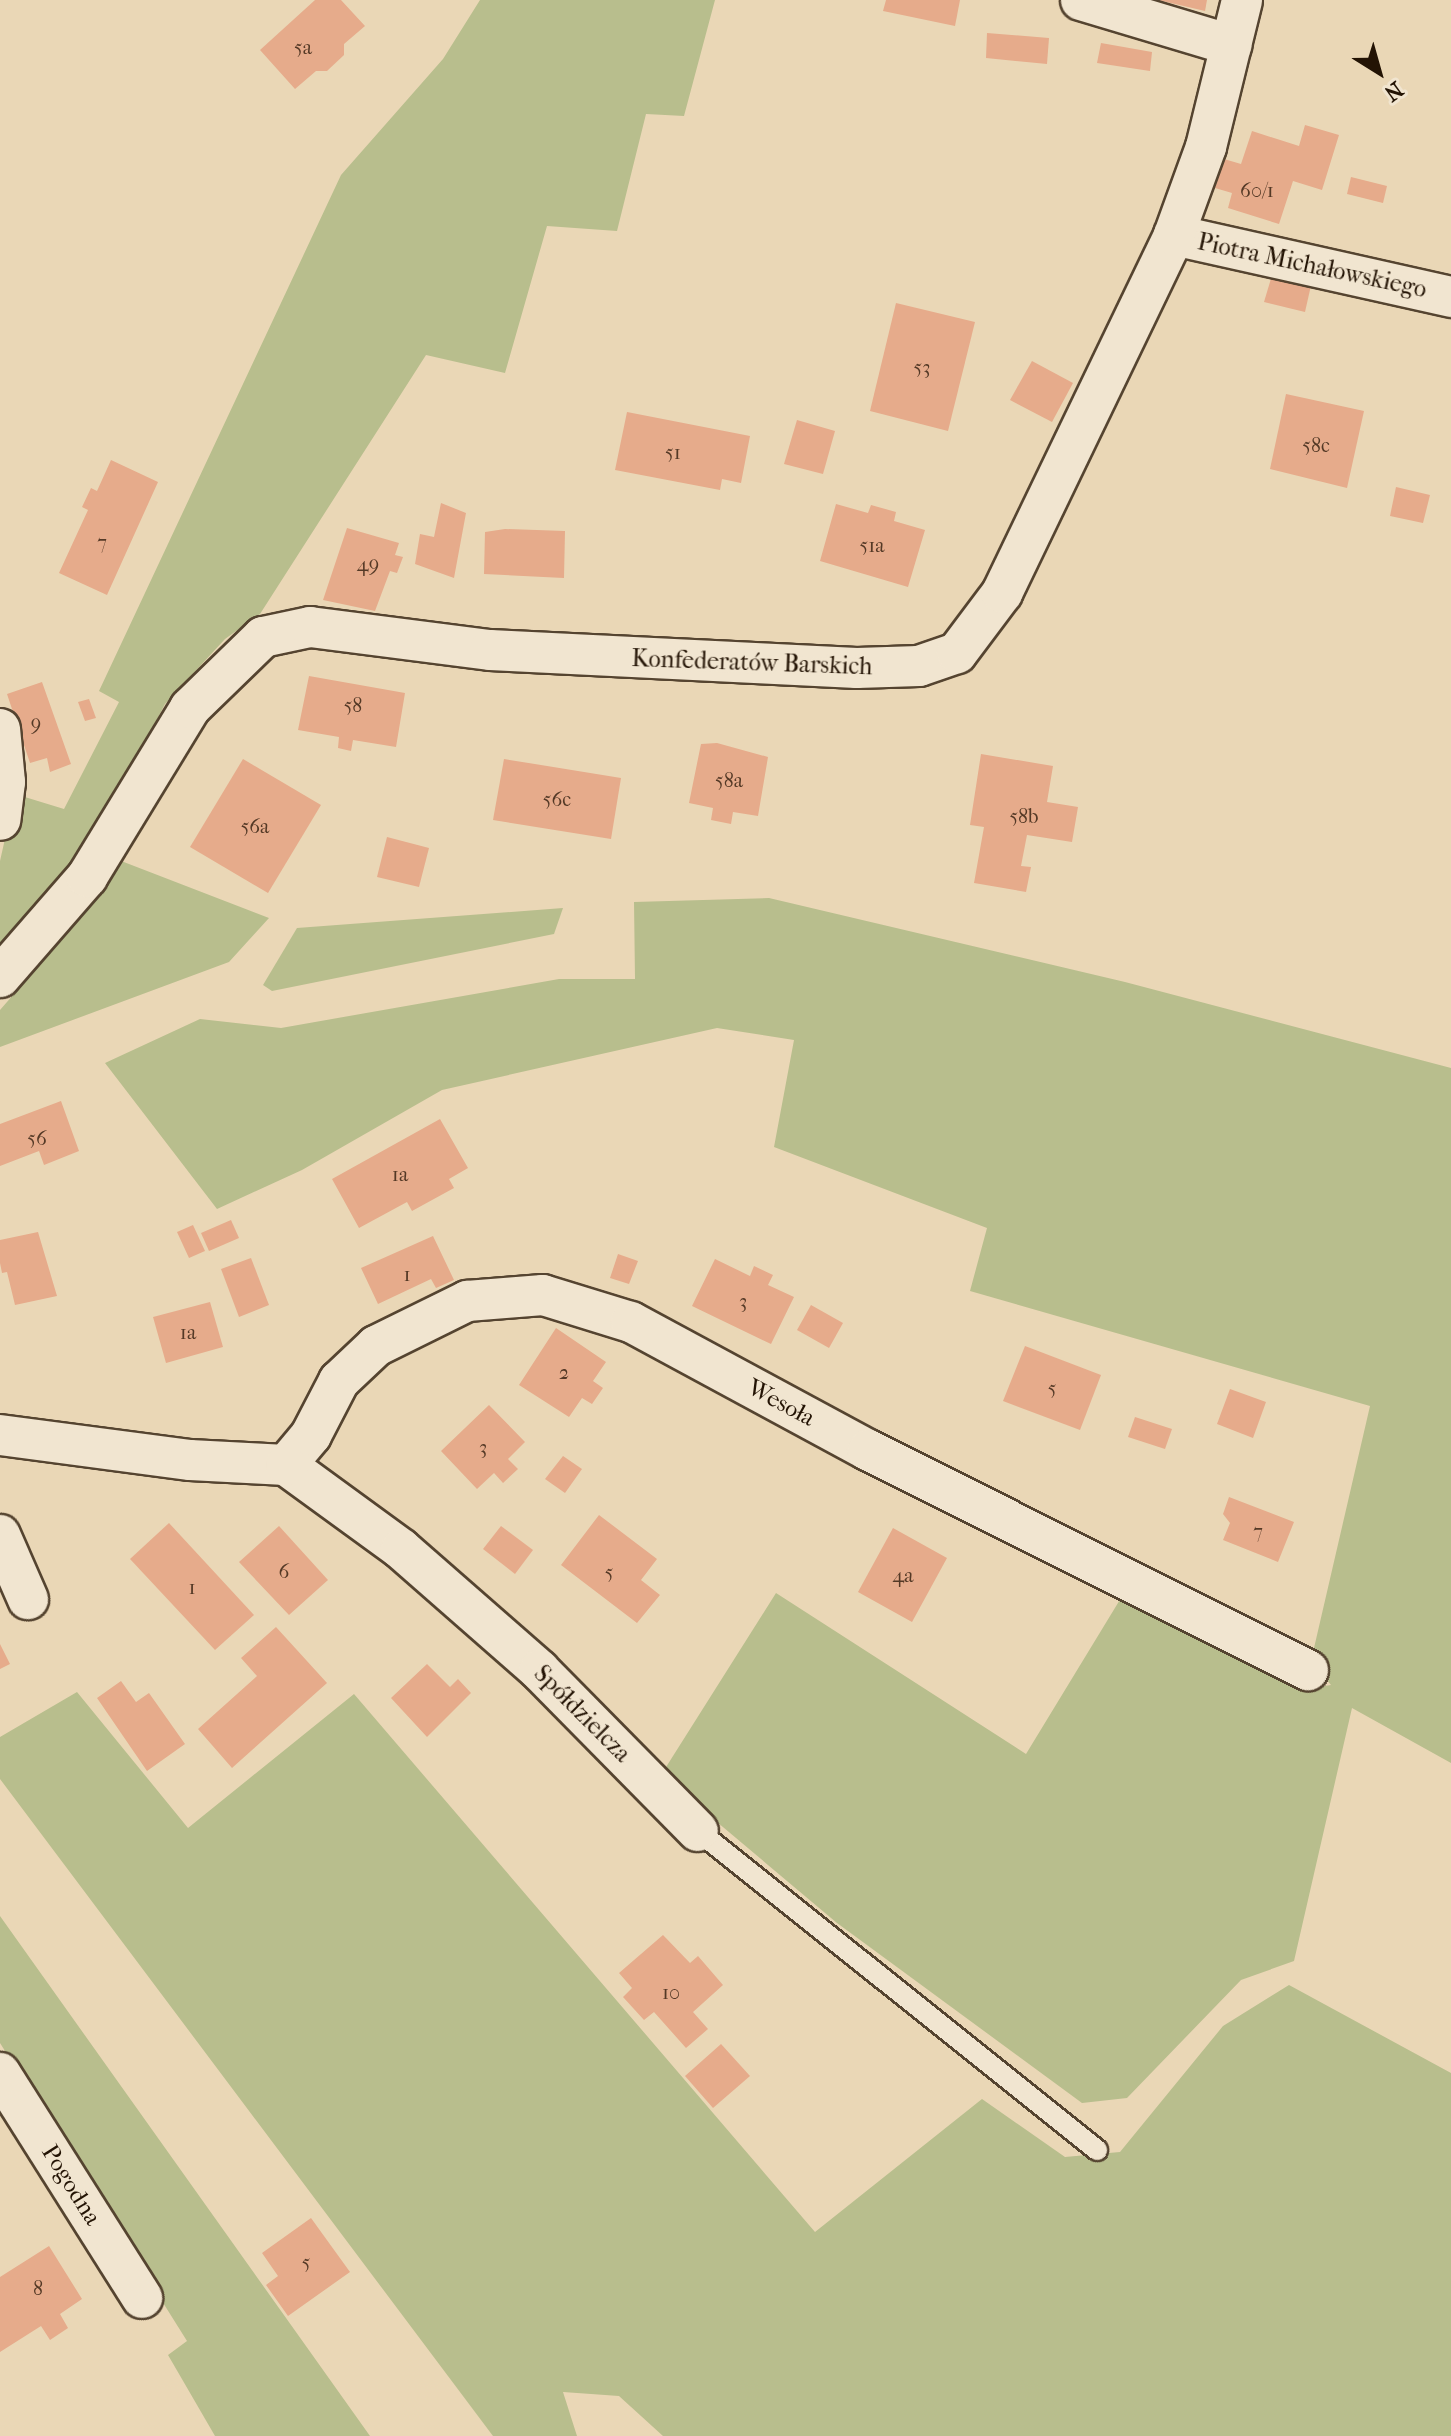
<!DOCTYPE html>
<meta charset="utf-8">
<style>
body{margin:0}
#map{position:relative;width:1451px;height:2436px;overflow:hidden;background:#ead7b6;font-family:"IM FELL French Canon",serif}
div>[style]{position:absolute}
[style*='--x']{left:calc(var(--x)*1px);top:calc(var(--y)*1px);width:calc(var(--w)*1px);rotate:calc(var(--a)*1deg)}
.green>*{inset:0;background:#b8be8d}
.building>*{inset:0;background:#e6ab8b}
.roads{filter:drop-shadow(2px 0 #554430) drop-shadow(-2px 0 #554430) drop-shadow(0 2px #554430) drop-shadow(0 -2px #554430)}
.lane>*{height:20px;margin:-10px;padding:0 10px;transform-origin:10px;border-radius:10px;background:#f1e5d0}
.street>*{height:40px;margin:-20px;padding:0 20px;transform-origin:20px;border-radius:20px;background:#f1e5d0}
span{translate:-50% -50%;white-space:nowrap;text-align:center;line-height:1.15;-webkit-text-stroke:6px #f1e5d0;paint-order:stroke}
.number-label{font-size:20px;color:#543926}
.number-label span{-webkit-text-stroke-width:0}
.street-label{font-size:24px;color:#231304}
.north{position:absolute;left:1339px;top:32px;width:80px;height:80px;-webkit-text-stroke:6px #f1e5d0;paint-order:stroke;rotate:143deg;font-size:22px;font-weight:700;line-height:32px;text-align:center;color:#231304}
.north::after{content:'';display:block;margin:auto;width:28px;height:36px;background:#231304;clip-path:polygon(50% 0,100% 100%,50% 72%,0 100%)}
</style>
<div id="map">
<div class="green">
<i style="clip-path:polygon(480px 0,715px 0,684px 116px,646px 114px,617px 231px,547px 226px,505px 373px,426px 355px,260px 614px,225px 639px,165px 704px,105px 819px,0 965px,0 861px,15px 794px,64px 809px,119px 702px,99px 691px,341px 175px,443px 59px)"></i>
<i style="clip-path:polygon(116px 859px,269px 918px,229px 962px,0 1047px,0 1010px,75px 924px)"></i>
<i style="clip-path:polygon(769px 898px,1125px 982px,1451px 1068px,1451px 1763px,1352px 1708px,1294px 1961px,1241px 1980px,1127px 2098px,1082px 2103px,837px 1923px,661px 1775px,776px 1593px,1026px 1754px,1121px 1598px,1298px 1690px,1331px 1685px,1311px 1661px,1370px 1406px,970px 1291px,987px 1228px,774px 1147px,794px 1040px,717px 1028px,442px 1090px,302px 1170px,217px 1209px,105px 1063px,200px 1019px,281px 1028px,559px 979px,635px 979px,634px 902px)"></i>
<i style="clip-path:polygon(563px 908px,554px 934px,272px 991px,263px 985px,297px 928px)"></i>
<i style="clip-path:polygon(77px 1692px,188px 1828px,354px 1694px,815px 2232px,982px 2099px,1065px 2157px,1120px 2152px,1223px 2026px,1289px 1985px,1451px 2073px,1451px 2436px,663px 2436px,619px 2396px,563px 2392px,577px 2436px,493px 2436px,0 1779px,0 1737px)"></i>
<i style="clip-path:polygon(0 1916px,370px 2436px,215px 2436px,168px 2355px,187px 2341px,0 2043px)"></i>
</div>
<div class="building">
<i style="clip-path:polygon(315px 0,341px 0,365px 26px,344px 44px,344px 55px,327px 71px,316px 71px,295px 89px,260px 50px)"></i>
<i style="clip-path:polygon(886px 0,960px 0,955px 26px,883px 11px)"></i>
<i style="clip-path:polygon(1158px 0,1207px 0,1205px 11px)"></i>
<i style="clip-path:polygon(987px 33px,1049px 38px,1047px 64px,986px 58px)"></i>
<i style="clip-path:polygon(1101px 43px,1152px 52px,1150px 71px,1097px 63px)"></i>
<i style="clip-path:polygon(1305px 125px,1339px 135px,1322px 190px,1293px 181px,1279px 224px,1228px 208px,1232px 193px,1215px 188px,1224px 159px,1241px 164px,1252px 131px,1299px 146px)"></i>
<i style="clip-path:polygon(1351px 177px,1387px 186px,1383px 203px,1347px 194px)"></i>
<i style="clip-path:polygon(1273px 272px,1312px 281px,1305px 312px,1264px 302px)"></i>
<i style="clip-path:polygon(896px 303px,975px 322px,948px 431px,870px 411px)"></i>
<i style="clip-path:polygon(1032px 361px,1073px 383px,1052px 422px,1010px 400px)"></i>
<i style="clip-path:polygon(1286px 394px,1364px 411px,1347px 488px,1270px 469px)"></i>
<i style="clip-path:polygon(627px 412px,750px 436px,741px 483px,722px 479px,720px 490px,615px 470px)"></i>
<i style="clip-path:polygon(797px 420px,835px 431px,823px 474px,784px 464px)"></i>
<i style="clip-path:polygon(111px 460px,158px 482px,107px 595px,59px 573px,88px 510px,82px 507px,91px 488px,97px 491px)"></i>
<i style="clip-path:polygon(1396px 487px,1430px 495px,1423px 523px,1390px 516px)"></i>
<i style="clip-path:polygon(441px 503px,466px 513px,454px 578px,415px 564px,420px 534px,434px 537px)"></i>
<i style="clip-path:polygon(836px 504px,868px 513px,871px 505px,896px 512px,894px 521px,925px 530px,908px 587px,820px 561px)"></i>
<i style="clip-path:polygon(347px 528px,399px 543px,395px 555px,403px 557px,397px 573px,390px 571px,375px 611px,323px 600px)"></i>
<i style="clip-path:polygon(505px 529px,565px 531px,564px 578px,484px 574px,485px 532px)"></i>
<i style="clip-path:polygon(309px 676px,405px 693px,396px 747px,353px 740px,351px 751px,338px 748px,339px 737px,298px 730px)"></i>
<i style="clip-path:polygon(42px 682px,71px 764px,50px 772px,47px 758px,30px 763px,7px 694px)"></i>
<i style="clip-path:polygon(89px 699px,96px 718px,85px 721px,78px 702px)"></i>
<i style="clip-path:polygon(717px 743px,768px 757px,758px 816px,733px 812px,731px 824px,711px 820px,713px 808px,689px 803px,701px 744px)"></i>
<i style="clip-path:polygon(981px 754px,1053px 766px,1047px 802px,1078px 807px,1072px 842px,1027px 835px,1021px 866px,1031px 867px,1026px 892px,974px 883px,984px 827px,970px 825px)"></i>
<i style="clip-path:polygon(243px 759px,321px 805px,268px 893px,190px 847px)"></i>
<i style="clip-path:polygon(504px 759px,621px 778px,611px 839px,493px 820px)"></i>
<i style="clip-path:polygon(387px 837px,429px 848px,419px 887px,377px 877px)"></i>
<i style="clip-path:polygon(61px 1101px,79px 1151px,44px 1165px,39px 1151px,0 1166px,0 1124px)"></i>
<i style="clip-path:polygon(440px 1119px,468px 1168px,449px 1179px,454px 1188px,412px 1211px,407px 1202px,359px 1228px,332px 1179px)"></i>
<i style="clip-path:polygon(231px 1220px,239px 1238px,209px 1251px,201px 1233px)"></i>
<i style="clip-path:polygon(193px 1225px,205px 1251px,189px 1258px,177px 1232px)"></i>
<i style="clip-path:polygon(38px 1232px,57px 1296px,15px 1305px,7px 1272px,2px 1273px,0 1263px,0 1240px)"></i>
<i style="clip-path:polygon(433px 1236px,454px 1280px,436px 1288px,431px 1279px,378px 1304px,361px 1268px)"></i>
<i style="clip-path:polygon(618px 1254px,638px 1261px,629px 1284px,610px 1278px)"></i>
<i style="clip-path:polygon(251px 1258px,269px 1305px,239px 1317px,221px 1269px)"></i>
<i style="clip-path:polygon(715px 1259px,750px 1276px,754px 1266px,773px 1275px,768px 1285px,794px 1297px,771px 1344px,692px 1306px)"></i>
<i style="clip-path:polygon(210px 1302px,223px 1347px,166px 1363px,153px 1317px)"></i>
<i style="clip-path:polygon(811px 1305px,843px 1323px,829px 1348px,797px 1330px)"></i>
<i style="clip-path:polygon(556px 1328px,606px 1362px,593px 1381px,603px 1388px,592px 1404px,582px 1398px,569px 1417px,519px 1385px)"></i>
<i style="clip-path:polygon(1025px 1346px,1101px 1375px,1080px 1430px,1003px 1401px)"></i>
<i style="clip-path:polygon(1230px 1389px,1266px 1402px,1253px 1438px,1217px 1424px)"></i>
<i style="clip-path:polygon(489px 1405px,525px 1442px,508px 1459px,518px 1469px,503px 1483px,494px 1473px,477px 1489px,441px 1451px)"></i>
<i style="clip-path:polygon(1135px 1417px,1172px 1429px,1165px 1449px,1128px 1437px)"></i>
<i style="clip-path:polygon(563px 1456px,582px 1469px,565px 1493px,545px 1479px)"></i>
<i style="clip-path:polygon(1229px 1497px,1294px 1522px,1278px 1562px,1223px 1540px,1230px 1523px,1223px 1514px)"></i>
<i style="clip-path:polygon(599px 1515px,657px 1559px,641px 1580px,660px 1595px,637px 1623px,561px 1565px)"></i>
<i style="clip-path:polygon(169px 1523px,254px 1615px,215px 1650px,130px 1559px)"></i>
<i style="clip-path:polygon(279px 1526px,328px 1580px,289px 1615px,239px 1562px)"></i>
<i style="clip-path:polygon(501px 1526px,533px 1550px,515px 1574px,483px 1549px)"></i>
<i style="clip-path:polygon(893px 1528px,947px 1558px,912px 1622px,858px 1592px)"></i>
<i style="clip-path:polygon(276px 1627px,327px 1683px,232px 1768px,198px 1729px,257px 1676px,241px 1658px)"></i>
<i style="clip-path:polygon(0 1644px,10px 1664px,0 1669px)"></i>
<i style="clip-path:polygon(427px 1664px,450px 1687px,458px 1679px,471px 1693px,427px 1737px,391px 1698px)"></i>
<i style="clip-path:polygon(121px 1681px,136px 1702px,149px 1693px,185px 1744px,147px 1771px,97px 1698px)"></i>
<i style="clip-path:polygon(663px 1935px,690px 1963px,698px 1956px,723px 1985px,693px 2012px,708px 2029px,686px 2048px,654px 2012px,644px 2020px,623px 1997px,632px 1988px,619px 1973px)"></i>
<i style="clip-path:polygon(721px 2044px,750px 2076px,713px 2108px,685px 2076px)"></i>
<i style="clip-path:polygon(311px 2218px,350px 2272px,288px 2316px,266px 2285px,278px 2276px,262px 2253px)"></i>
<i style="clip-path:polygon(49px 2246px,82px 2299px,60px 2314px,68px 2328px,50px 2340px,41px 2326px,0 2352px,0 2277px)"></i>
</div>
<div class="roads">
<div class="lane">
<i style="--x:698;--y:1831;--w:511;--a:38.64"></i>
</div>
<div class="street">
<i style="--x:1081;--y:0;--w:157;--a:16.7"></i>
<i style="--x:1174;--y:235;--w:284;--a:12.6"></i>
<i style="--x:0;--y:729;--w:53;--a:84.6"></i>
<i style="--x:5;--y:782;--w:38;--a:97"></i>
<i style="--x:0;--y:977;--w:133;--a:-49"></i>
<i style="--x:87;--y:877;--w:198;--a:-58.6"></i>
<i style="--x:190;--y:708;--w:102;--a:-44.2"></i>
<i style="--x:263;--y:637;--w:48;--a:-12"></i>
<i style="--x:310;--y:627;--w:181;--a:7.3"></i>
<i style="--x:490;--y:650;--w:367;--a:2.8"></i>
<i style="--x:857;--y:668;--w:62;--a:-1.8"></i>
<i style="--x:919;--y:666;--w:40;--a:-18.9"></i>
<i style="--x:957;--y:653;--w:75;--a:-53.1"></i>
<i style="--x:1002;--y:593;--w:397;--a:-64.3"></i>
<i style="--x:1174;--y:235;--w:94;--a:-70"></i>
<i style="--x:1206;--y:147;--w:151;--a:-76.2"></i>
<i style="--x:0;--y:1435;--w:192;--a:7.5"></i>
<i style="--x:190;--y:1460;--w:96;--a:3"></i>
<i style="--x:286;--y:1465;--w:142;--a:36.1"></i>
<i style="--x:401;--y:1549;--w:184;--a:41.2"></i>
<i style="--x:539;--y:1670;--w:226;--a:45.4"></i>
<i style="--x:286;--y:1465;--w:39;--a:-50"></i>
<i style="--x:311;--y:1435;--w:61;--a:-62.6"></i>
<i style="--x:339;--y:1381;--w:51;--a:-43.4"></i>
<i style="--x:376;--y:1346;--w:102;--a:-26.3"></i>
<i style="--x:467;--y:1301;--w:76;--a:-4.5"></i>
<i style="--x:543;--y:1295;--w:92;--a:17.1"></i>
<i style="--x:631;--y:1322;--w:269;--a:28.4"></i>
<i style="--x:868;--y:1450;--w:492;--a:26.6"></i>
<i style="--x:0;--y:1535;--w:70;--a:66.4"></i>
<i style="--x:0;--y:2073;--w:266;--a:57.7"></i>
</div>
</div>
<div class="number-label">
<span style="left:303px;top:47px">5a</span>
<span style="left:1257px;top:190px">60/1</span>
<span style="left:922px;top:367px">53</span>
<span style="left:1316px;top:445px">58c</span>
<span style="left:673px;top:452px">51</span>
<span style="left:102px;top:542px">7</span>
<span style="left:872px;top:545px">51a</span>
<span style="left:368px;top:564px">49</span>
<span style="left:353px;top:705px">58</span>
<span style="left:36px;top:723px">9</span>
<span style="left:729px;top:780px">58a</span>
<span style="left:557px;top:799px">56c</span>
<span style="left:1024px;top:816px">58b</span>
<span style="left:255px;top:826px">56a</span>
<span style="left:37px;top:1138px">56</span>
<span style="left:400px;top:1174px">1a</span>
<span style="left:407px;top:1274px">1</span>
<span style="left:743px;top:1301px">3</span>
<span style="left:188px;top:1332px">1a</span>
<span style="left:564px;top:1372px">2</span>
<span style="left:1052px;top:1388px">5</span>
<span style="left:483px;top:1447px">3</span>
<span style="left:1258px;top:1531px">7</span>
<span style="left:284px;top:1571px">6</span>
<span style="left:609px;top:1572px">5</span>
<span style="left:903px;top:1575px">4a</span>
<span style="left:192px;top:1587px">1</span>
<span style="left:671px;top:1992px">10</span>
<span style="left:306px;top:2262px">5</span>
<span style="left:38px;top:2288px">8</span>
</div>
<div class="street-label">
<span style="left:1312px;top:266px;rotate:12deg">Piotra Michałowskiego</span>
<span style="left:752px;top:663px;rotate:2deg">Konfederatów Barskich</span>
<span style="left:781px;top:1403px;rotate:28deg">Wesoła</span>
<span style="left:582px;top:1714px;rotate:45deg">Spółdzielcza</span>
<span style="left:71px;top:2185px;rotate:58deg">Pogodna</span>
</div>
<div class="north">N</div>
</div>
